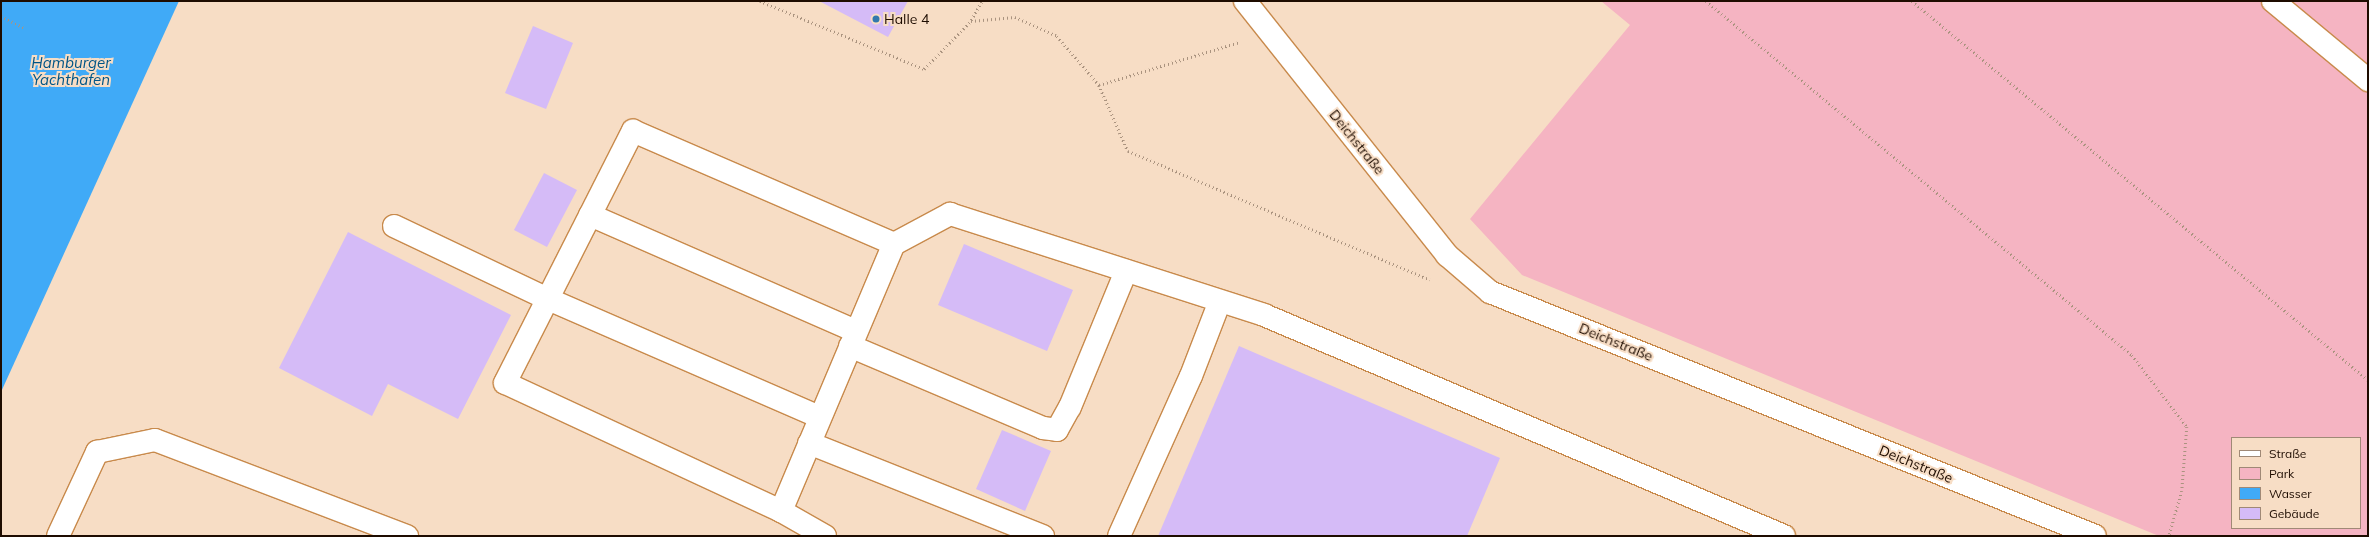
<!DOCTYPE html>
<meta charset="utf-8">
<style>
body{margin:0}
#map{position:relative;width:2369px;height:537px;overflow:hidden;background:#f7ddc5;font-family:Mulish,sans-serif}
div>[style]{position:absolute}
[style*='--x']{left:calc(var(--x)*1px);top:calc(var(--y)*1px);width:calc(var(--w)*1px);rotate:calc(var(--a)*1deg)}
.green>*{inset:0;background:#f5b4c2}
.water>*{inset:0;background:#40aaf7}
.building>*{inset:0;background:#d5bbf7}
.path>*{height:2.5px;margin-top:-1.25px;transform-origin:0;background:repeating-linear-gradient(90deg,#aa937f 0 1px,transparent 0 4px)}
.roads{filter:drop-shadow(1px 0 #c88a4c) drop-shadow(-1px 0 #c88a4c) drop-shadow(0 1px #c88a4c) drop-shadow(0 -1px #c88a4c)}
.minor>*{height:22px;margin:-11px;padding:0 11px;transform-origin:11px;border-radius:11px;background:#fff}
.dots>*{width:11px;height:11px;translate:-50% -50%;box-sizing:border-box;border:2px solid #f7ddc5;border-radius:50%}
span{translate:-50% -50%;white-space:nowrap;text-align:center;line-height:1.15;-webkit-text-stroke:4px #f7ddc5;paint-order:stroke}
.poi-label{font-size:14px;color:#1e0c00}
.left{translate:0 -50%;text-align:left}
.street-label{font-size:14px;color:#1e0c00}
.water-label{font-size:15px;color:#015586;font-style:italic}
.frame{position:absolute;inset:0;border:2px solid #1e0c00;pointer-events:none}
.legend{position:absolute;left:2231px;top:437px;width:130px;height:92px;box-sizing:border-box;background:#f7ddc5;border:1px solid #a08976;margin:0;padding:5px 7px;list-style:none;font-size:12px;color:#1e0c00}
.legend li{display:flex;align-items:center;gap:8px;height:20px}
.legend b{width:20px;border:1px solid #a08976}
</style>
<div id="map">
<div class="green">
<i style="clip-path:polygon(evenodd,1601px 1px,2261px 1px,2368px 90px,2368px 536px,2159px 536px,1522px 275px,1470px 219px,1630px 25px,1601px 1px,2232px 438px,2360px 438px,2360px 528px,2232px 528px,2232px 438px)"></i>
<i style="clip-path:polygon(2285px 1px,2368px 1px,2368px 69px)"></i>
</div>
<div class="water">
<i style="clip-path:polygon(1px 1px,179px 1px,1px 392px)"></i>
</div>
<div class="building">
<i style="clip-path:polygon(819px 1px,908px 1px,888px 37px)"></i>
<i style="clip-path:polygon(533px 26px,573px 43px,546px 109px,505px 93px)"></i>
<i style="clip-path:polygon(544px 173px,577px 190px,547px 247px,514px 230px)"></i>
<i style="clip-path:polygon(348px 232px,511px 315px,458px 419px,388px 384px,372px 416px,279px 368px)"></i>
<i style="clip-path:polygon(964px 244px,1073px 290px,1047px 351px,938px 305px)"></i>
<i style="clip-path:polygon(1239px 346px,1500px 458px,1467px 536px,1158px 536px)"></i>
<i style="clip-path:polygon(1002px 430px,1051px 451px,1025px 511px,976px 489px)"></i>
</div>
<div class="path">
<i style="--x:760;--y:1;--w:178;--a:22.5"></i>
<i style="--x:924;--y:69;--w:67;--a:-45.6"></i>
<i style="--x:971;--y:21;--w:44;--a:-5.2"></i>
<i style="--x:1015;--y:17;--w:46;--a:24.3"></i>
<i style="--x:1057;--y:36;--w:65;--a:49.4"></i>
<i style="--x:1099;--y:85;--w:72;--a:66.3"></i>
<i style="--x:1128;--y:151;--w:328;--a:23.1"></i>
<i style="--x:1706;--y:1;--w:554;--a:39.73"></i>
<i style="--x:2132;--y:355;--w:91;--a:52.6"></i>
<i style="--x:2187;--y:427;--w:64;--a:94.5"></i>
<i style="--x:2182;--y:491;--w:47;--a:106.1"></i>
<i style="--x:1912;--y:1;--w:593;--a:39.73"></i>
<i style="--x:1;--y:16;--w:25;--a:27"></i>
<i style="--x:971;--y:20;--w:22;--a:-60"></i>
<i style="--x:1099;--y:85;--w:147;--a:-17"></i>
</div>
<div class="roads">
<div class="minor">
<i style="--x:1245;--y:1;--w:325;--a:51.5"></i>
<i style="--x:1447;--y:255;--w:57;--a:40.7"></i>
<i style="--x:1490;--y:292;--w:652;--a:21.96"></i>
<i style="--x:2273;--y:1;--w:124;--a:39.7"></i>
<i style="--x:590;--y:215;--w:290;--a:23.6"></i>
<i style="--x:394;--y:226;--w:170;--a:25.4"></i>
<i style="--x:548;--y:299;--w:296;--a:23.5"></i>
<i style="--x:850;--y:346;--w:210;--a:23"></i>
<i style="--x:1043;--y:428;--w:14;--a:8"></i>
<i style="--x:1057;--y:430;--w:26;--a:-61"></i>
<i style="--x:1070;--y:407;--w:147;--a:-67.6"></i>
<i style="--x:809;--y:443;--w:252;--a:21.7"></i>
<i style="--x:781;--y:511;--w:290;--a:-67.1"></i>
<i style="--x:894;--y:244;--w:64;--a:-28.2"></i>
<i style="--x:950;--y:214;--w:330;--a:17.8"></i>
<i style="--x:1264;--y:315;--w:565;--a:23.03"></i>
<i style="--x:58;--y:536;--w:93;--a:-65.1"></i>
<i style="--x:97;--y:452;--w:59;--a:-11.7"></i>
<i style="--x:155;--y:440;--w:270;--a:20.9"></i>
<i style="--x:825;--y:536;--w:51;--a:-150.4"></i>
<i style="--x:781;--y:511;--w:304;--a:-155.1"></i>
<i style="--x:505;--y:383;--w:283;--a:-63.1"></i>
<i style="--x:633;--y:131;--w:284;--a:23.4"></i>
<i style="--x:1119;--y:536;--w:175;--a:-65.8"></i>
<i style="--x:1191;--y:376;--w:80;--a:-68.9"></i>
</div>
</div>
<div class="dots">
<i style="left:876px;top:19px;background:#3278ad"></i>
</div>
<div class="poi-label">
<span class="left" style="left:884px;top:19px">Halle 4</span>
</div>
<div class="street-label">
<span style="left:1357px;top:142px;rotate:51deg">Deichstraße</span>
<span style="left:1616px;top:342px;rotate:22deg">Deichstraße</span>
<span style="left:1916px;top:464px;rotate:22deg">Deichstraße</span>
</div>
<div class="water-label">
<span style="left:71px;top:71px">Hamburger<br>Yachthafen</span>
</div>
<div class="frame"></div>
<ul class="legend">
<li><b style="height:5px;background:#fff"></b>Straße</li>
<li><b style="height:11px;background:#f5b4c2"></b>Park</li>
<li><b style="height:11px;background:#40aaf7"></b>Wasser</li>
<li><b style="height:11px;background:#d5bbf7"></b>Gebäude</li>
</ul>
</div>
